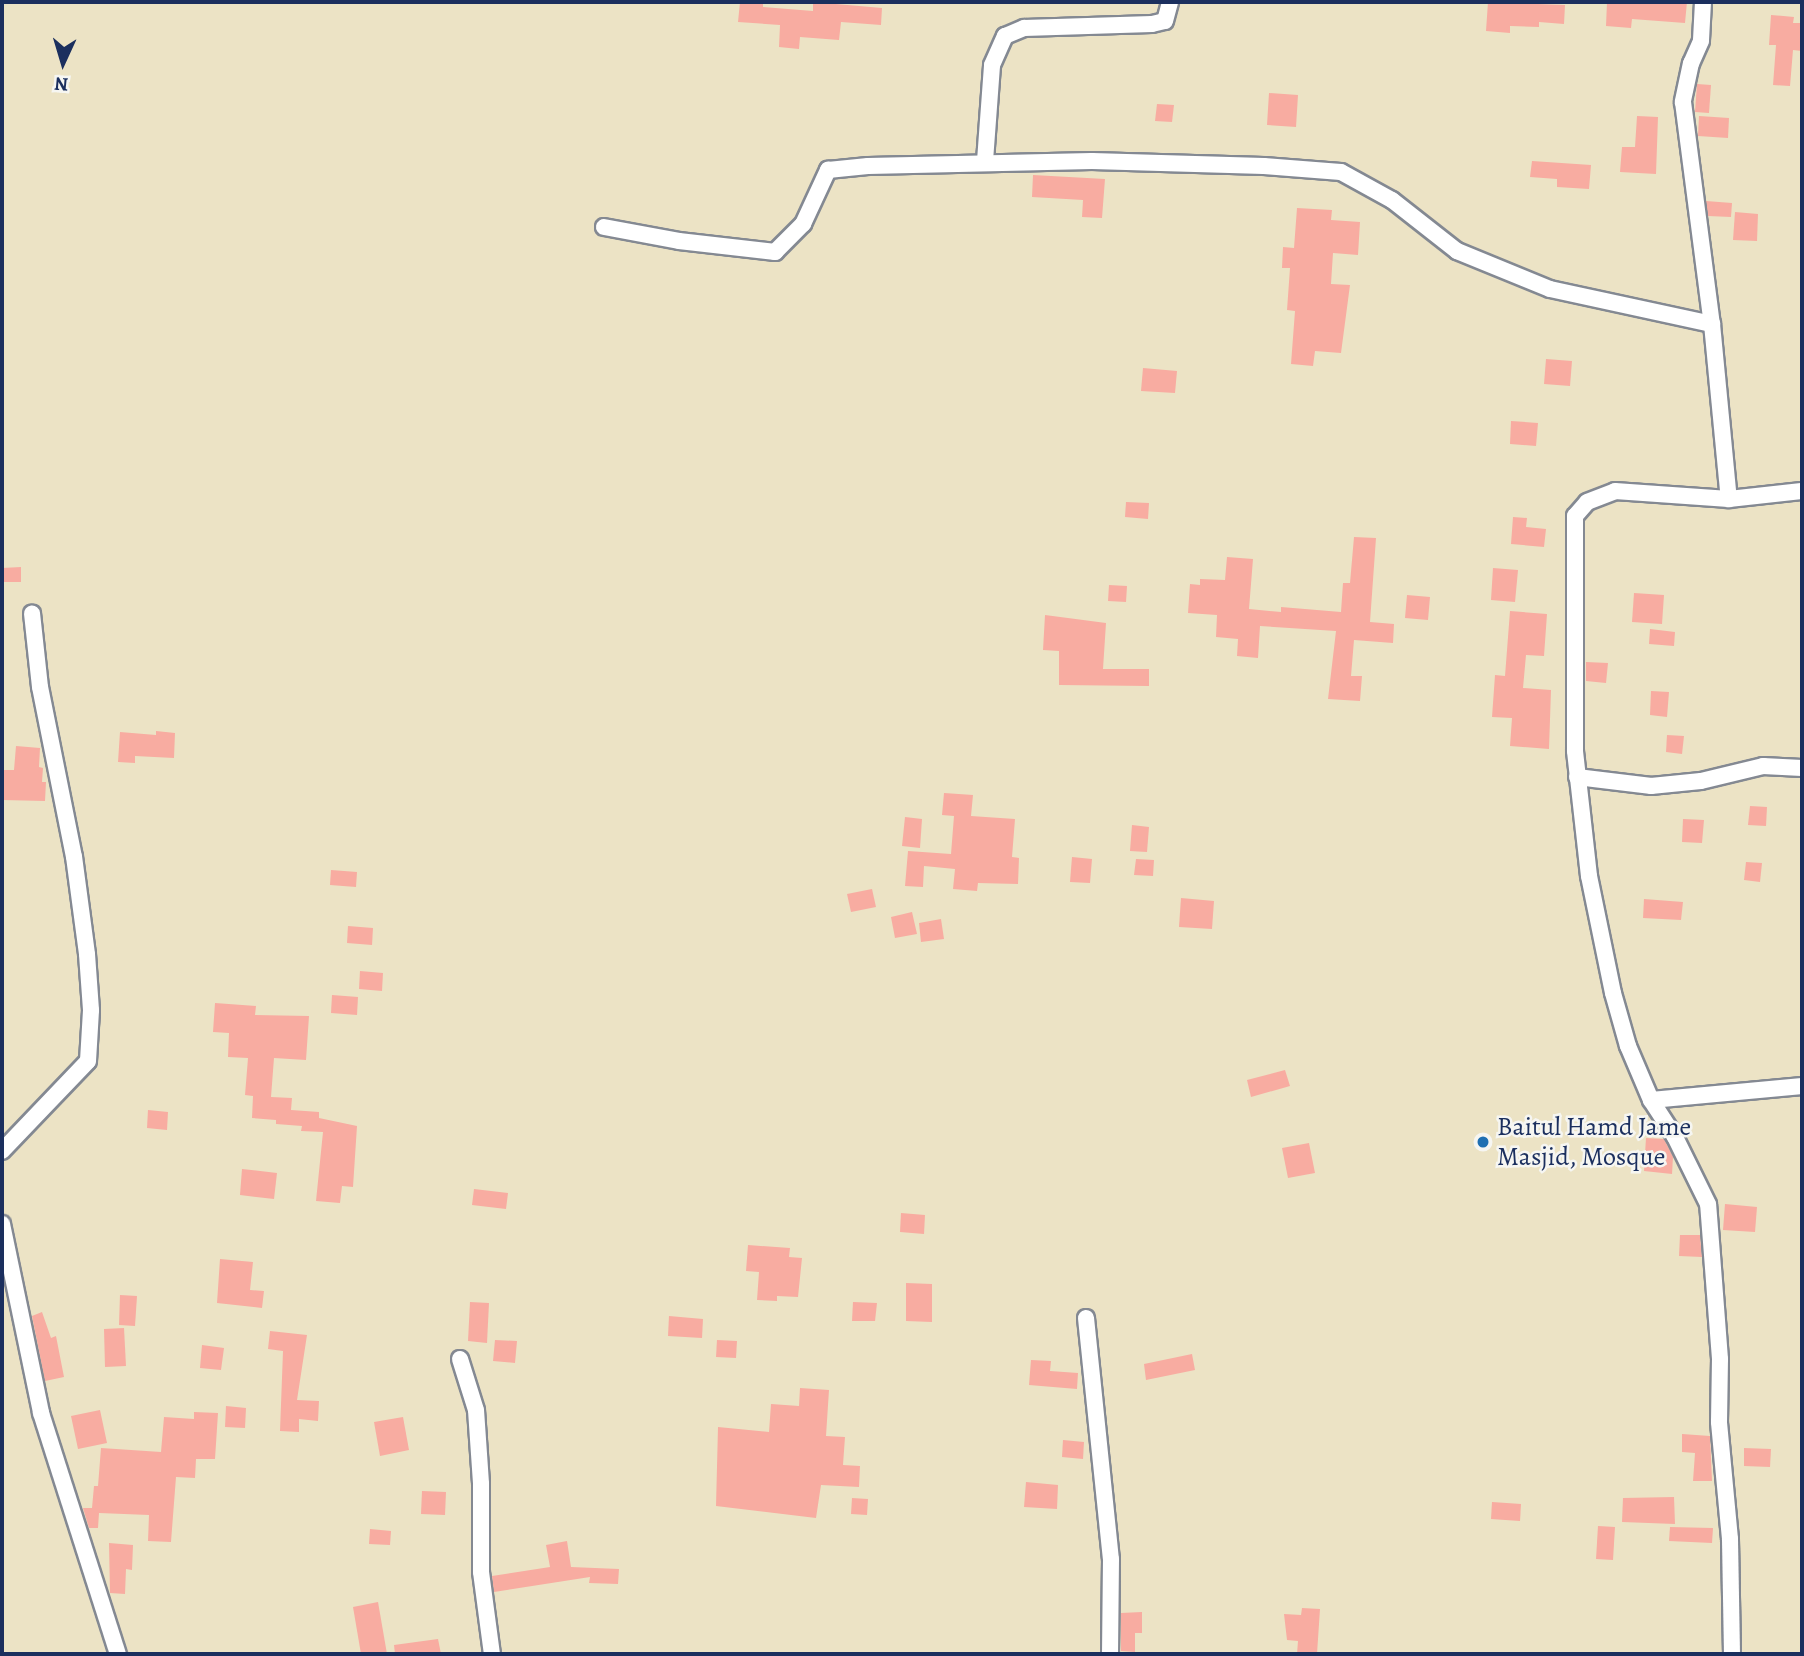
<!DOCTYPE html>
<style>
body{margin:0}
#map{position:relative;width:1804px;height:1656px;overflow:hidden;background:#ece3c5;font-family:Alegreya,serif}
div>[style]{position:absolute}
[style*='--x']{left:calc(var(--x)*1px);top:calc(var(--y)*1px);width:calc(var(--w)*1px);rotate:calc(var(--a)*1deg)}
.building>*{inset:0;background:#f8aca1}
.roads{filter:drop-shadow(2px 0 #848992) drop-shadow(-2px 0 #848992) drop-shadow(0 2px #848992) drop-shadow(0 -2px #848992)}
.street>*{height:16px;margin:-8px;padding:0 8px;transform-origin:8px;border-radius:8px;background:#fff}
.dots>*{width:19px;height:19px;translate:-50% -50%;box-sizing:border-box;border:4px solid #f6f6f2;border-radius:50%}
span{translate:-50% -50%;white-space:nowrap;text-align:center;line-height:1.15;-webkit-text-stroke:5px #f6f6f2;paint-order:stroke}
.poi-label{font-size:26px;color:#1b2f5e}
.left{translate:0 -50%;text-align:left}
.frame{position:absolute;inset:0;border:4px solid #1b2f5e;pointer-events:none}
.north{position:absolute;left:28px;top:28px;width:70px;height:70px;-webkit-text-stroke:5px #f6f6f2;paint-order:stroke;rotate:184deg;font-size:19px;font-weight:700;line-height:28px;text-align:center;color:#1b2f5e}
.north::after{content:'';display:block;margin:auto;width:24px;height:32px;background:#1b2f5e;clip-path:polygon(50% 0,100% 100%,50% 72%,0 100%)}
</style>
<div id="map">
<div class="building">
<i style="clip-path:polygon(740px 2px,763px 2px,763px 7px,813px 11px,813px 2px,882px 8px,881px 25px,841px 22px,839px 40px,800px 37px,799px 49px,779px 47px,780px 25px,738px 22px)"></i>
<i style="clip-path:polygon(1488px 2px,1565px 5px,1564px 24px,1539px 22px,1539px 27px,1510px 26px,1510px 33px,1486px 31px)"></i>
<i style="clip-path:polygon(1607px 2px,1687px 2px,1685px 23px,1632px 19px,1631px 28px,1606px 26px)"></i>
<i style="clip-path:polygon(1771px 15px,1794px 17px,1793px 23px,1802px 23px,1802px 51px,1793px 50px,1790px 86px,1773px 85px,1776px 45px,1769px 45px)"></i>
<i style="clip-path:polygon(1697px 84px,1711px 85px,1709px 113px,1695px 112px)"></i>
<i style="clip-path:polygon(1269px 93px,1298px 95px,1296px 127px,1267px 125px)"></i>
<i style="clip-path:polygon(1157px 104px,1174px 105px,1172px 122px,1155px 121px)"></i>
<i style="clip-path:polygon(1637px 116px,1658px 117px,1656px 174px,1620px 172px,1622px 147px,1635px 147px)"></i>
<i style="clip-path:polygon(1699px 116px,1729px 118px,1728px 138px,1698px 136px)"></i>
<i style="clip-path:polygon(1532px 161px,1591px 165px,1589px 189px,1557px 187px,1557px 179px,1530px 177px)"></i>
<i style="clip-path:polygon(1033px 175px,1105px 179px,1102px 218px,1082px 217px,1083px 200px,1032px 197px)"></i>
<i style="clip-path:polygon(1706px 201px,1732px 203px,1731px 217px,1708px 216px)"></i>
<i style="clip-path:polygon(1297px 208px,1332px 210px,1331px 220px,1360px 222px,1358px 255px,1333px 253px,1331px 284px,1350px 285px,1341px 353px,1315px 351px,1313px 366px,1291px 364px,1295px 311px,1287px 310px,1290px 268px,1282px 268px,1283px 247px,1294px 248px)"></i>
<i style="clip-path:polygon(1735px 212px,1758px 214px,1757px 241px,1733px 240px)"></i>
<i style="clip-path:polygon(1546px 359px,1572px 361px,1570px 386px,1544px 384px)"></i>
<i style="clip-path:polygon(1143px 368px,1177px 371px,1175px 393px,1141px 391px)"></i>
<i style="clip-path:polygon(1511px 421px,1538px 423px,1536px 446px,1510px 444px)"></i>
<i style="clip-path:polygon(1126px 502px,1149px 503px,1148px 519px,1125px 517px)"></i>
<i style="clip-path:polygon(1513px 517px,1527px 518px,1526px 527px,1546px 529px,1544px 547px,1511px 544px)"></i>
<i style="clip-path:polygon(1354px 537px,1376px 538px,1370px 622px,1394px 624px,1393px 643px,1354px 640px,1351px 676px,1362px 676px,1360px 701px,1328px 699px,1336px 631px,1260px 626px,1258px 658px,1237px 656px,1238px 639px,1216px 637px,1217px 615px,1188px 613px,1190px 584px,1200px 585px,1200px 579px,1225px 580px,1227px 557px,1253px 559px,1249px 609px,1281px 612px,1281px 607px,1341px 612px,1343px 583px,1350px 583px)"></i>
<i style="clip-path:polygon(21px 567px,21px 582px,2px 582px,2px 568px)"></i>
<i style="clip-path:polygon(1493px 568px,1518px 570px,1515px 602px,1491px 600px)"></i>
<i style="clip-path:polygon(1109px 585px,1127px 586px,1126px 602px,1108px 601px)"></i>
<i style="clip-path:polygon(1634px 593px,1664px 595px,1662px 624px,1632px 622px)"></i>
<i style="clip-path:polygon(1407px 595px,1430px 597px,1428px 620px,1405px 618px)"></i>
<i style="clip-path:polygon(1510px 611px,1547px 614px,1544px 656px,1526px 655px,1523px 688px,1551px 690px,1549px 749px,1510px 746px,1512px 718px,1492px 717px,1495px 675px,1505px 676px)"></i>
<i style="clip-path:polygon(1045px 615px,1106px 623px,1103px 669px,1149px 669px,1149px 686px,1059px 685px,1059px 651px,1043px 650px)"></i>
<i style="clip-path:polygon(1650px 629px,1675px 632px,1674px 646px,1649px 644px)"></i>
<i style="clip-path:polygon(1586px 662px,1608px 663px,1606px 683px,1586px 681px)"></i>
<i style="clip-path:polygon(1651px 691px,1669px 692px,1667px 717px,1650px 715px)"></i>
<i style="clip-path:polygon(156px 731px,175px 733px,174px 758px,135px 756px,135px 763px,118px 762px,120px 732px,156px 735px)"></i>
<i style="clip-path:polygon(1667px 735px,1684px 736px,1682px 754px,1666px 752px)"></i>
<i style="clip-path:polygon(16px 746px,40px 748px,39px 767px,43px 768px,42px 782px,46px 782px,45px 801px,2px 800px,2px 770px,14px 770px)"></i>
<i style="clip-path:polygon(944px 793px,973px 795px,971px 816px,1015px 819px,1012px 857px,1019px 858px,1018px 884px,978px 883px,977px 891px,953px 889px,955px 869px,924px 866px,923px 887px,905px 886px,908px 851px,951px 854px,954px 816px,942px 815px)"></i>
<i style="clip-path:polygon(1750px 806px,1767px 807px,1766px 826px,1748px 825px)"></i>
<i style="clip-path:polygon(905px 817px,922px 819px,920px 848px,902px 846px)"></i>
<i style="clip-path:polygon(1683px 819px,1704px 820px,1702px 843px,1682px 842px)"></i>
<i style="clip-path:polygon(1132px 825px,1149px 827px,1147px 852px,1130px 851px)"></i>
<i style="clip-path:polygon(1072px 857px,1092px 859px,1090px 883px,1070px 882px)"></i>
<i style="clip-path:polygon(1136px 859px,1154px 860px,1153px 876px,1134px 875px)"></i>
<i style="clip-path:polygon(1746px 862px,1762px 863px,1760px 882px,1744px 880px)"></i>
<i style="clip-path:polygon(331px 870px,357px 872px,356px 887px,330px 885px)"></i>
<i style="clip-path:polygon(872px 889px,876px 907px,851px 912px,847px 894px)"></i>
<i style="clip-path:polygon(1181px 898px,1214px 901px,1212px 929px,1179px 927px)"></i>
<i style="clip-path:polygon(1644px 899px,1683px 902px,1681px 920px,1643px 918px)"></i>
<i style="clip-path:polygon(912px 912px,917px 934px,895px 938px,891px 917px)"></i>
<i style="clip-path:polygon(941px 919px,944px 939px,921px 942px,919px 923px)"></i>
<i style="clip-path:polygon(348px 926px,373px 928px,372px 945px,347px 943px)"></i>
<i style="clip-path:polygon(360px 971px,383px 973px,382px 991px,359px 989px)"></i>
<i style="clip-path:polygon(332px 995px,358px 997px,357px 1015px,331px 1013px)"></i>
<i style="clip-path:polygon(215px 1003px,256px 1006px,255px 1015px,309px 1016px,306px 1060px,274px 1058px,271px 1097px,292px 1098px,291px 1110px,319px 1112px,319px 1118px,357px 1126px,353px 1187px,342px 1186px,340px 1203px,316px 1201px,323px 1132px,301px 1131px,302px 1126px,276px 1124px,276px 1120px,252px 1118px,253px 1096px,245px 1095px,248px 1058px,228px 1057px,229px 1033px,213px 1032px)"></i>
<i style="clip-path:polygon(1285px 1070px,1290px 1086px,1251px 1097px,1247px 1080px)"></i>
<i style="clip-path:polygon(148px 1110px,168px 1112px,167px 1130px,147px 1128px)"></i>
<i style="clip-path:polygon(1646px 1138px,1664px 1139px,1673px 1157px,1672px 1174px,1644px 1171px)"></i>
<i style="clip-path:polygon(1309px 1143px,1315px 1173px,1288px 1178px,1282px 1148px)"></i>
<i style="clip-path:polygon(242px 1169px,277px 1173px,274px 1199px,240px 1195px)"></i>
<i style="clip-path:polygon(474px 1189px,508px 1193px,506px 1209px,472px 1205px)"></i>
<i style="clip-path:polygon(1725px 1204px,1757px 1207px,1755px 1232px,1723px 1230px)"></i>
<i style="clip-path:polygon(901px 1213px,925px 1215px,924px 1234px,900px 1232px)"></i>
<i style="clip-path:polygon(1680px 1235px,1700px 1235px,1702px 1257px,1679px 1256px)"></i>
<i style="clip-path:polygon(748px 1245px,790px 1248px,789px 1257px,802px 1258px,798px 1297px,777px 1296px,777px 1301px,757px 1300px,759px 1272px,746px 1271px)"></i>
<i style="clip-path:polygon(220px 1259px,253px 1262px,250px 1290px,264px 1291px,262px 1308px,217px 1303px)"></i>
<i style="clip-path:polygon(906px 1283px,932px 1284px,932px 1322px,906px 1321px)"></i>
<i style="clip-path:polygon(120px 1295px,137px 1296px,135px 1326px,119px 1325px)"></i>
<i style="clip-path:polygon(470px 1302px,489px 1303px,487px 1343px,468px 1341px)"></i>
<i style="clip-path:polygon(853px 1302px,877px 1303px,875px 1321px,852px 1321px)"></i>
<i style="clip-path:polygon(42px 1312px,51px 1338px,56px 1336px,64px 1377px,45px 1381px,32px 1316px)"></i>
<i style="clip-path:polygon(669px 1316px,703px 1319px,702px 1338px,668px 1336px)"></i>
<i style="clip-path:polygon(124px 1328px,126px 1366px,105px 1367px,104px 1329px)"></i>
<i style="clip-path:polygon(270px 1331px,307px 1335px,297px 1400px,319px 1401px,318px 1421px,299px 1419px,299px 1432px,280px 1431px,283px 1351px,268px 1349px)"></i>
<i style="clip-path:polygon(495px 1340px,517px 1341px,515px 1363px,493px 1361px)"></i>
<i style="clip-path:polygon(717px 1340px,737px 1341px,736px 1358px,716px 1357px)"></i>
<i style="clip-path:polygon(202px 1345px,224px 1348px,221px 1370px,200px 1368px)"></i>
<i style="clip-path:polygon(1192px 1354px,1195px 1370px,1146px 1380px,1144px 1364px)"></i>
<i style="clip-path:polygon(1031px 1360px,1051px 1361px,1050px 1371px,1078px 1373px,1077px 1389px,1029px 1385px)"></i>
<i style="clip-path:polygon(800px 1388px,829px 1390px,826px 1436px,845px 1437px,843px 1465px,860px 1466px,859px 1487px,821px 1485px,816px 1518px,716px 1506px,718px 1427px,769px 1432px,771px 1404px,799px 1406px)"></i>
<i style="clip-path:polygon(226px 1406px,246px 1408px,245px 1428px,225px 1427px)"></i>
<i style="clip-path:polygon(100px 1410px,107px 1443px,78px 1449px,71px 1416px)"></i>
<i style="clip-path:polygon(194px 1412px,218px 1413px,215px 1459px,196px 1459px,195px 1478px,176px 1477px,171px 1542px,148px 1541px,149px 1515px,99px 1513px,98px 1528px,89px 1528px,83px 1508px,92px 1508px,94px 1486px,98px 1486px,101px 1448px,161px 1452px,164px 1417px,194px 1419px)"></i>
<i style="clip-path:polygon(403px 1417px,409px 1450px,380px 1456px,374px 1422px)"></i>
<i style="clip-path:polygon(1682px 1434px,1710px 1436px,1712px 1481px,1693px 1481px,1695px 1453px,1682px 1452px)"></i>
<i style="clip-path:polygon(1063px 1440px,1084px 1442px,1083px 1459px,1062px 1457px)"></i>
<i style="clip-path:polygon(1744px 1448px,1771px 1449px,1770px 1467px,1744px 1466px)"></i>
<i style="clip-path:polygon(1026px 1482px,1058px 1485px,1057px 1509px,1024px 1507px)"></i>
<i style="clip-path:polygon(422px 1491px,446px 1492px,445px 1515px,421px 1514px)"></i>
<i style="clip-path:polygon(1674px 1497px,1675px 1524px,1622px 1522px,1623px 1498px)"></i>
<i style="clip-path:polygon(852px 1498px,868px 1499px,867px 1515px,851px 1514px)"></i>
<i style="clip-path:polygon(1492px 1502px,1521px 1504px,1520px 1521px,1491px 1519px)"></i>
<i style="clip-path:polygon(1598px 1526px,1615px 1527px,1613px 1560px,1596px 1559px)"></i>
<i style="clip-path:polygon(1670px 1527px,1713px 1528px,1712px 1543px,1669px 1541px)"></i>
<i style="clip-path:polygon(370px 1529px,391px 1531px,390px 1545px,369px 1544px)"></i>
<i style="clip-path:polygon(567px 1541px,571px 1567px,619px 1569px,618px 1584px,589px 1583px,590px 1577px,494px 1592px,492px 1576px,550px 1567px,546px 1545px)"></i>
<i style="clip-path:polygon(109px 1543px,133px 1545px,132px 1570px,126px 1569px,125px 1594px,110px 1593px)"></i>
<i style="clip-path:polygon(378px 1602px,387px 1654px,361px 1654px,353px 1607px)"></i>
<i style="clip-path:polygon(1302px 1608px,1320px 1609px,1317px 1654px,1297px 1654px,1298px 1641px,1287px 1640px,1284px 1614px,1301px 1615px)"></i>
<i style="clip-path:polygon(1142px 1612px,1142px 1633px,1135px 1633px,1135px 1652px,1121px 1651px,1121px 1613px)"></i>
<i style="clip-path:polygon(438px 1639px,441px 1654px,395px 1654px,394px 1645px)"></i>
</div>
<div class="roads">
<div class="street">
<i style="--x:1703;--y:2;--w:39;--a:93"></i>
<i style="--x:1701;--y:41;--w:24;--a:114"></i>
<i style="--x:1691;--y:63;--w:40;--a:102"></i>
<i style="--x:1683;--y:102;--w:224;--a:82.6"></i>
<i style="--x:1712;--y:324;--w:176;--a:84.5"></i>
<i style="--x:985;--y:161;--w:96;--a:-85.8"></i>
<i style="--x:992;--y:65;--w:32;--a:-66"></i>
<i style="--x:1005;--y:36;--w:21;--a:-23"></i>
<i style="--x:1024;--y:28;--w:128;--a:-1.8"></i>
<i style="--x:1152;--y:24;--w:13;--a:-13"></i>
<i style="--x:1165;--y:21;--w:20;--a:-75"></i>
<i style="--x:604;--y:227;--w:76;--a:10.6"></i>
<i style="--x:679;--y:241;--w:97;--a:6.5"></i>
<i style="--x:775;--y:252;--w:40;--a:-45"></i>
<i style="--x:803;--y:224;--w:60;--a:-65.2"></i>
<i style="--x:828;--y:170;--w:40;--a:-5.7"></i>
<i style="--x:868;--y:166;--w:224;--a:-1.3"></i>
<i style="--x:1092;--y:161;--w:172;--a:1.7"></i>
<i style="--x:1264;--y:166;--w:77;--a:4.5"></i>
<i style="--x:1341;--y:172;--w:58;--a:28.8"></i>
<i style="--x:1392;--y:200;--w:83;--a:38.1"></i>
<i style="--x:1457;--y:251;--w:100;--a:22.2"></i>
<i style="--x:1550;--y:289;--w:166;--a:12.2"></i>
<i style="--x:1577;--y:777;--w:75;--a:6.9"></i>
<i style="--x:1651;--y:786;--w:50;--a:-5.7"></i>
<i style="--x:1701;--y:781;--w:64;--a:-13.6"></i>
<i style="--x:1763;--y:766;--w:39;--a:3"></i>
<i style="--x:1651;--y:1100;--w:152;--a:-5.3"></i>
<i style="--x:2;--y:1151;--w:124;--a:-46.3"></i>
<i style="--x:88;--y:1061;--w:51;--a:-86.6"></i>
<i style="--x:91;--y:1010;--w:56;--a:-94.1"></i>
<i style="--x:87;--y:954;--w:98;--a:-97.6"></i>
<i style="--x:74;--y:857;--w:173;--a:-101.3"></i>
<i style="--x:40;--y:687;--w:74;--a:-96.2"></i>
<i style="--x:2;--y:1224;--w:193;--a:78.3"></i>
<i style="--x:41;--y:1413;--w:253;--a:72.3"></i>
<i style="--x:1086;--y:1318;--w:242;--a:84.1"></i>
<i style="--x:1111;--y:1559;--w:95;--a:90.6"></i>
<i style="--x:460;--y:1359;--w:53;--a:72.6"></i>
<i style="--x:476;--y:1410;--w:74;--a:86.1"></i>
<i style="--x:481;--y:1484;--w:88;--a:90"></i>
<i style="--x:481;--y:1572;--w:83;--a:82.4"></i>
<i style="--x:1732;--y:1654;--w:115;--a:-91"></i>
<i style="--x:1730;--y:1539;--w:118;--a:-95.4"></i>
<i style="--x:1719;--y:1422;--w:63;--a:-89.1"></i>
<i style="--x:1720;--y:1359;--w:155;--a:-94.4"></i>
<i style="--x:1708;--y:1204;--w:75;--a:-116.2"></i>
<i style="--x:1675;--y:1137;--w:44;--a:-123"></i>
<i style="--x:1651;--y:1100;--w:59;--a:-113.1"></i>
<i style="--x:1628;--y:1046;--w:55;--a:-105.8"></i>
<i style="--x:1613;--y:993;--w:119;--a:-101.6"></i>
<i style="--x:1589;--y:876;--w:126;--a:-96.4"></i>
<i style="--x:1575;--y:751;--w:235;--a:-90"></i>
<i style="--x:1575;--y:516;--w:18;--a:-49"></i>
<i style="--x:1587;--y:502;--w:30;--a:-21"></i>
<i style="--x:1615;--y:491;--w:114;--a:4"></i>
<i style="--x:1729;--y:499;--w:73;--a:-6.3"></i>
</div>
</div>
<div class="dots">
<i style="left:1483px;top:1142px;background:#1f6fb2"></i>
</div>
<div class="poi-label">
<span class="left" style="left:1497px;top:1142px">Baitul Hamd Jame<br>Masjid, Mosque</span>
</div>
<div class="frame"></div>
<div class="north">N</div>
</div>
